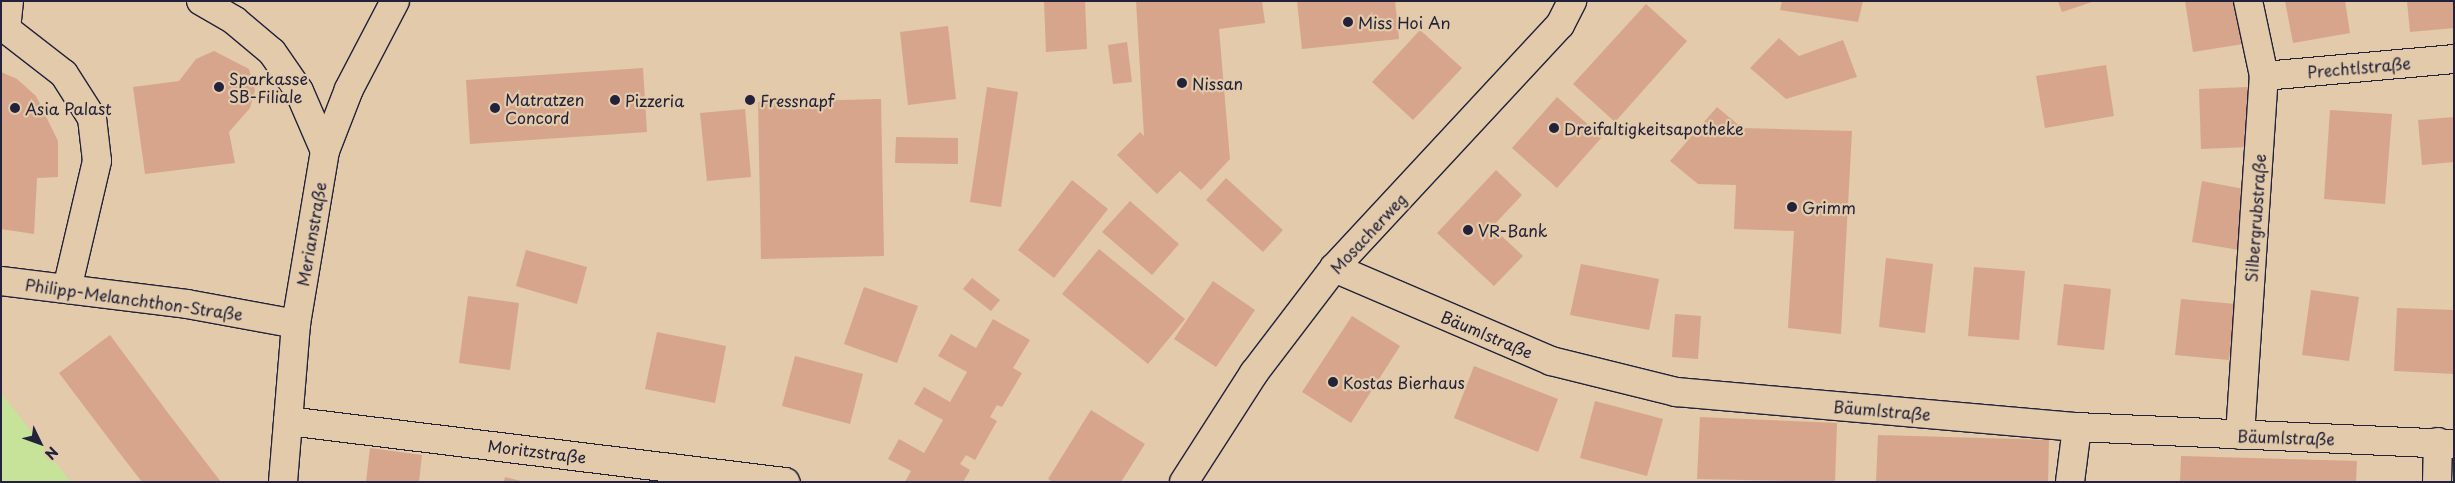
<!DOCTYPE html>
<meta charset="utf-8">
<style>
body{margin:0}
#map{position:relative;width:2455px;height:483px;overflow:hidden;background:#e2caaa;font-family:"Playpen Sans",sans-serif}
div>[style]{position:absolute}
[style*='--x']{left:calc(var(--x)*1px);top:calc(var(--y)*1px);width:calc(var(--w)*1px);rotate:calc(var(--a)*1deg)}
.green>*{inset:0;background:#c7e299}
.building>*{inset:0;background:#d7a58b}
.roads{filter:drop-shadow(1px 0 #22223b) drop-shadow(-1px 0 #22223b) drop-shadow(0 1px #22223b) drop-shadow(0 -1px #22223b)}
.minor>*{height:28px;margin:-14px;padding:0 14px;transform-origin:14px;border-radius:14px;background:#e2caaa}
.dots>*{width:14px;height:14px;translate:-50% -50%;box-sizing:border-box;border:2px solid #e2caaa;border-radius:50%}
span{translate:-50% -50%;white-space:nowrap;text-align:center;line-height:1.15;-webkit-text-stroke:4.5px #e2caaa;paint-order:stroke}
.poi-label{font-size:16px;color:#22223b}
.left{translate:0 -50%;text-align:left}
.street-label{font-size:16px;color:#22223b}
.frame{position:absolute;inset:0;border:2px solid #22223b;pointer-events:none}
.north{position:absolute;left:15px;top:418px;width:50px;height:50px;-webkit-text-stroke:4px #e2caaa;paint-order:stroke;rotate:132deg;font-size:14px;font-weight:700;line-height:20px;text-align:center;color:#22223b}
.north::after{content:'';display:block;margin:auto;width:18px;height:22px;background:#22223b;clip-path:polygon(50% 0,100% 100%,50% 72%,0 100%)}
</style>
<div id="map">
<div class="green">
<i style="clip-path:polygon(1px 393px,71px 482px,1px 482px)"></i>
</div>
<div class="building">
<i style="clip-path:polygon(1044px 1px,1085px 1px,1087px 49px,1046px 52px)"></i>
<i style="clip-path:polygon(1136px 1px,1262px 1px,1265px 23px,1219px 29px,1230px 159px,1201px 190px,1180px 171px,1157px 194px,1117px 155px,1140px 132px,1144px 136px)"></i>
<i style="clip-path:polygon(1297px 1px,1395px 1px,1399px 39px,1302px 49px)"></i>
<i style="clip-path:polygon(1782px 1px,1863px 1px,1858px 22px,1780px 10px)"></i>
<i style="clip-path:polygon(2058px 1px,2092px 1px,2092px 2px,2062px 12px)"></i>
<i style="clip-path:polygon(2185px 1px,2236px 1px,2243px 44px,2193px 52px)"></i>
<i style="clip-path:polygon(2285px 1px,2345px 1px,2350px 33px,2293px 43px)"></i>
<i style="clip-path:polygon(2407px 1px,2453px 1px,2454px 28px,2410px 32px)"></i>
<i style="clip-path:polygon(1646px 4px,1687px 41px,1615px 122px,1573px 84px)"></i>
<i style="clip-path:polygon(948px 26px,956px 99px,908px 105px,900px 32px)"></i>
<i style="clip-path:polygon(1420px 30px,1462px 68px,1413px 120px,1372px 82px)"></i>
<i style="clip-path:polygon(1779px 38px,1799px 56px,1843px 40px,1857px 77px,1786px 99px,1750px 68px)"></i>
<i style="clip-path:polygon(1127px 42px,1132px 82px,1113px 84px,1108px 45px)"></i>
<i style="clip-path:polygon(214px 51px,249px 69px,255px 90px,250px 108px,229px 132px,235px 163px,145px 174px,133px 87px,179px 81px,196px 59px)"></i>
<i style="clip-path:polygon(2106px 65px,2114px 116px,2045px 128px,2036px 76px)"></i>
<i style="clip-path:polygon(643px 68px,647px 132px,470px 144px,466px 80px)"></i>
<i style="clip-path:polygon(1px 72px,17px 79px,36px 96px,58px 141px,58px 177px,37px 178px,34px 234px,1px 229px)"></i>
<i style="clip-path:polygon(987px 87px,1018px 92px,1001px 207px,970px 202px)"></i>
<i style="clip-path:polygon(2248px 87px,2251px 147px,2201px 149px,2199px 89px)"></i>
<i style="clip-path:polygon(1557px 97px,1602px 137px,1557px 188px,1512px 148px)"></i>
<i style="clip-path:polygon(881px 99px,884px 256px,761px 259px,758px 102px)"></i>
<i style="clip-path:polygon(1717px 107px,1742px 128px,1852px 131px,1841px 334px,1788px 328px,1794px 231px,1734px 229px,1736px 185px,1698px 184px,1670px 161px)"></i>
<i style="clip-path:polygon(745px 109px,751px 177px,707px 181px,700px 113px)"></i>
<i style="clip-path:polygon(2330px 110px,2392px 114px,2385px 204px,2324px 199px)"></i>
<i style="clip-path:polygon(2454px 117px,2454px 162px,2422px 165px,2418px 120px)"></i>
<i style="clip-path:polygon(896px 137px,958px 138px,958px 164px,895px 163px)"></i>
<i style="clip-path:polygon(1496px 170px,1522px 195px,1492px 227px,1523px 256px,1494px 286px,1437px 233px)"></i>
<i style="clip-path:polygon(1226px 178px,1283px 230px,1263px 252px,1206px 200px)"></i>
<i style="clip-path:polygon(1072px 180px,1108px 209px,1054px 278px,1018px 250px)"></i>
<i style="clip-path:polygon(2202px 181px,2249px 190px,2239px 250px,2192px 242px)"></i>
<i style="clip-path:polygon(1130px 201px,1179px 244px,1152px 275px,1102px 232px)"></i>
<i style="clip-path:polygon(1099px 249px,1185px 319px,1148px 364px,1062px 294px)"></i>
<i style="clip-path:polygon(526px 250px,587px 267px,577px 304px,516px 286px)"></i>
<i style="clip-path:polygon(1886px 258px,1933px 264px,1925px 333px,1879px 327px)"></i>
<i style="clip-path:polygon(1581px 264px,1659px 279px,1649px 330px,1570px 315px)"></i>
<i style="clip-path:polygon(1974px 267px,2025px 271px,2019px 340px,1968px 336px)"></i>
<i style="clip-path:polygon(972px 278px,1000px 300px,991px 311px,963px 289px)"></i>
<i style="clip-path:polygon(1213px 281px,1255px 310px,1216px 367px,1174px 339px)"></i>
<i style="clip-path:polygon(2064px 284px,2111px 289px,2104px 350px,2057px 345px)"></i>
<i style="clip-path:polygon(864px 287px,918px 306px,897px 363px,844px 344px)"></i>
<i style="clip-path:polygon(2311px 290px,2359px 297px,2349px 361px,2302px 355px)"></i>
<i style="clip-path:polygon(468px 296px,519px 303px,510px 370px,459px 363px)"></i>
<i style="clip-path:polygon(2181px 299px,2235px 304px,2229px 360px,2175px 355px)"></i>
<i style="clip-path:polygon(2397px 308px,2454px 310px,2454px 374px,2394px 371px)"></i>
<i style="clip-path:polygon(1675px 314px,1701px 316px,1698px 359px,1672px 357px)"></i>
<i style="clip-path:polygon(1352px 316px,1400px 346px,1351px 423px,1302px 392px)"></i>
<i style="clip-path:polygon(993px 319px,1030px 340px,1013px 368px,1022px 373px,1002px 407px,997px 405px,990px 417px,997px 421px,975px 460px,966px 455px,960px 464px,970px 470px,963px 482px,905px 482px,911px 471px,888px 459px,899px 439px,924px 453px,943px 420px,914px 404px,924px 387px,950px 402px,967px 372px,938px 356px,951px 334px,976px 348px)"></i>
<i style="clip-path:polygon(657px 332px,726px 346px,715px 403px,645px 389px)"></i>
<i style="clip-path:polygon(110px 335px,168px 413px,221px 482px,142px 482px,118px 451px,59px 373px)"></i>
<i style="clip-path:polygon(795px 356px,863px 374px,850px 424px,782px 406px)"></i>
<i style="clip-path:polygon(1474px 366px,1558px 399px,1538px 452px,1454px 418px)"></i>
<i style="clip-path:polygon(1595px 401px,1663px 419px,1647px 476px,1580px 458px)"></i>
<i style="clip-path:polygon(1091px 410px,1145px 444px,1121px 482px,1053px 482px,1048px 479px)"></i>
<i style="clip-path:polygon(1700px 417px,1837px 423px,1835px 482px,1697px 479px)"></i>
<i style="clip-path:polygon(1878px 435px,2049px 440px,2048px 482px,1876px 482px)"></i>
<i style="clip-path:polygon(370px 448px,422px 455px,419px 482px,366px 482px)"></i>
<i style="clip-path:polygon(2181px 456px,2357px 461px,2356px 482px,2180px 482px)"></i>
<i style="clip-path:polygon(505px 477px,521px 481px,521px 482px,504px 482px)"></i>
</div>
<div class="roads">
<div class="minor">
<i style="--x:9;--y:1;--w:28;--a:96"></i>
<i style="--x:6;--y:29;--w:73;--a:37.8"></i>
<i style="--x:64;--y:74;--w:52;--a:57.5"></i>
<i style="--x:92;--y:118;--w:43;--a:83.4"></i>
<i style="--x:97;--y:161;--w:131;--a:103.2"></i>
<i style="--x:201;--y:1;--w:39;--a:30"></i>
<i style="--x:235;--y:21;--w:48;--a:40"></i>
<i style="--x:272;--y:52;--w:47;--a:55.3"></i>
<i style="--x:299;--y:91;--w:65;--a:66.6"></i>
<i style="--x:2264;--y:76;--w:191;--a:-5.1"></i>
<i style="--x:1334;--y:268;--w:236;--a:23.2"></i>
<i style="--x:1551;--y:361;--w:129;--a:13.9"></i>
<i style="--x:1676;--y:392;--w:403;--a:5"></i>
<i style="--x:2077;--y:427;--w:377;--a:2.6"></i>
<i style="--x:1;--y:281;--w:187;--a:7"></i>
<i style="--x:187;--y:304;--w:111;--a:10.4"></i>
<i style="--x:288;--y:421;--w:501;--a:7"></i>
<i style="--x:2240;--y:435;--w:360;--a:-86.2"></i>
<i style="--x:2264;--y:76;--w:77;--a:-102"></i>
<i style="--x:283;--y:482;--w:159;--a:-85.3"></i>
<i style="--x:296;--y:324;--w:175;--a:-80.5"></i>
<i style="--x:325;--y:151;--w:66;--a:-68.8"></i>
<i style="--x:349;--y:89;--w:99;--a:-62.4"></i>
<i style="--x:1184;--y:482;--w:130;--a:-57.3"></i>
<i style="--x:1254;--y:373;--w:132;--a:-52.7"></i>
<i style="--x:1334;--y:268;--w:332;--a:-47.1"></i>
<i style="--x:1560;--y:25;--w:27;--a:-63"></i>
<i style="--x:2070;--y:482;--w:55;--a:-82.7"></i>
<i style="--x:2437;--y:482;--w:40;--a:-88.6"></i>
</div>
</div>
<div class="dots">
<i style="left:1348px;top:22px;background:#22223b"></i>
<i style="left:1182px;top:83px;background:#22223b"></i>
<i style="left:219px;top:87px;background:#22223b"></i>
<i style="left:615px;top:100px;background:#22223b"></i>
<i style="left:750px;top:100px;background:#22223b"></i>
<i style="left:15px;top:108px;background:#22223b"></i>
<i style="left:495px;top:108px;background:#22223b"></i>
<i style="left:1554px;top:128px;background:#22223b"></i>
<i style="left:1792px;top:207px;background:#22223b"></i>
<i style="left:1468px;top:230px;background:#22223b"></i>
<i style="left:1333px;top:382px;background:#22223b"></i>
</div>
<div class="poi-label">
<span class="left" style="left:1358px;top:22px">Miss Hoi An</span>
<span class="left" style="left:229px;top:87px">Sparkasse<br>SB-Filiale</span>
<span class="left" style="left:1192px;top:83px">Nissan</span>
<span class="left" style="left:505px;top:108px">Matratzen<br>Concord</span>
<span class="left" style="left:625px;top:100px">Pizzeria</span>
<span class="left" style="left:760px;top:100px">Fressnapf</span>
<span class="left" style="left:25px;top:108px">Asia Palast</span>
<span class="left" style="left:1564px;top:128px">Dreifaltigkeitsapotheke</span>
<span class="left" style="left:1802px;top:207px">Grimm</span>
<span class="left" style="left:1478px;top:230px">VR-Bank</span>
<span class="left" style="left:1343px;top:382px">Kostas Bierhaus</span>
</div>
<div class="street-label">
<span style="left:2359px;top:67px;rotate:-5deg">Prechtlstraße</span>
<span style="left:2255px;top:218px;rotate:-86deg">Silbergrubstraße</span>
<span style="left:1368px;top:233px;rotate:-47deg">Mosacherweg</span>
<span style="left:311px;top:234px;rotate:-80deg">Merianstraße</span>
<span style="left:134px;top:299px;rotate:8deg">Philipp-Melanchthon-Straße</span>
<span style="left:1487px;top:334px;rotate:23deg">Bäumlstraße</span>
<span style="left:1882px;top:410px;rotate:5deg">Bäumlstraße</span>
<span style="left:2286px;top:437px;rotate:2deg">Bäumlstraße</span>
<span style="left:537px;top:451px;rotate:7deg">Moritzstraße</span>
</div>
<div class="frame"></div>
<div class="north">N</div>
</div>
